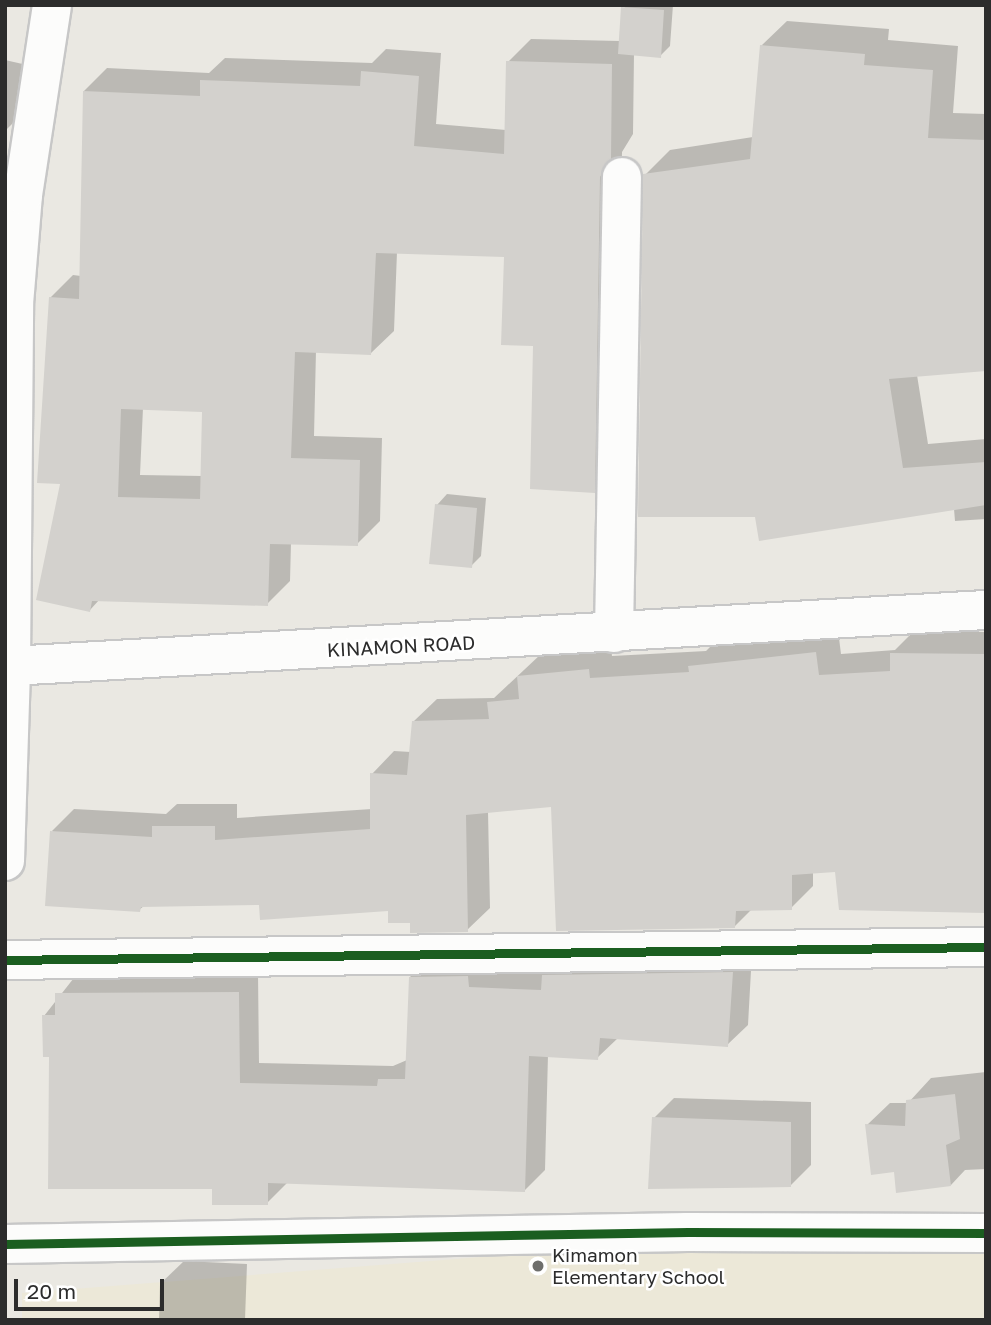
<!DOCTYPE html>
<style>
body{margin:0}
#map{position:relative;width:991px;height:1325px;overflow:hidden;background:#eae8e2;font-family:"Golos Text",sans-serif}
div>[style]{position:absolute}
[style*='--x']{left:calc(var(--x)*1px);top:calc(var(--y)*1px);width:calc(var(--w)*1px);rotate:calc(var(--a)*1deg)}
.education>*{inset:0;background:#ece8d8}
.shadow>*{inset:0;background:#0003}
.building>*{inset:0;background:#d3d1cd}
.roads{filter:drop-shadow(2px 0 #c7c7c7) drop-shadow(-2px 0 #c7c7c7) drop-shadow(0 2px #c7c7c7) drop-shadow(0 -2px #c7c7c7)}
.street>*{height:38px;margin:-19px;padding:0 19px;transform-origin:19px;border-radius:19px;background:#fcfcfb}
.secondary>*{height:38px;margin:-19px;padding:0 19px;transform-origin:19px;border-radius:19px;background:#fcfcfb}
.cycleway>*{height:9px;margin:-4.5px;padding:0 4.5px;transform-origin:4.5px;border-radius:4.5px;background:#1b5e20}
.dots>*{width:19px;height:19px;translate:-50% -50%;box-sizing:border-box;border:4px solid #fff;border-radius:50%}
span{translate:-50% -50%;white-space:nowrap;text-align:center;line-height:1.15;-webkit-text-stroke:5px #fff;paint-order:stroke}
.street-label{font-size:19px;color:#2c2c2c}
.poi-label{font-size:19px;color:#2c2c2c}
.left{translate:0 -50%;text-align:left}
.frame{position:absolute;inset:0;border:7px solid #2c2c2c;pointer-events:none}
.scale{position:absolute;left:14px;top:1279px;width:150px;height:32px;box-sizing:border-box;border:4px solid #2c2c2c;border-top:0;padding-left:9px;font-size:21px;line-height:24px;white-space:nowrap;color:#2c2c2c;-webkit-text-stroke:5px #fff;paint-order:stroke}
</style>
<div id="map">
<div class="education">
<i style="clip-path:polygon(710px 1239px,986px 1245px,986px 1320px,22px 1320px,22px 1293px)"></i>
</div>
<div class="shadow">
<i style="clip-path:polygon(evenodd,625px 5px,673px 5px,670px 46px,660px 56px,634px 54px,633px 134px,622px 152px,617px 468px,594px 491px,535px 344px,506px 256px,397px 252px,394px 331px,371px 353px,316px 351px,314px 436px,382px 438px,380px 521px,357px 544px,291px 543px,290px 581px,267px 604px,100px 599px,90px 610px,62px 482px,50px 298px,73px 275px,81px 276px,84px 91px,107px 68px,209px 73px,225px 58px,372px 63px,386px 49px,441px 53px,436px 124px,506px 130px,508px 62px,531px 39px,620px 41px,625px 5px,143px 408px,204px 410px,203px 476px,140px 475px,143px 408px)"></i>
<i style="clip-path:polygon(787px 21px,889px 29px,888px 40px,958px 46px,953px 113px,986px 114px,986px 369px,917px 375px,928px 444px,986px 439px,986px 519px,955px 521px,954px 509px,757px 516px,645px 175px,670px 150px,753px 137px,761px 46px)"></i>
<i style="clip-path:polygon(5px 60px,27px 65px,16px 120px,5px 131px)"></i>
<i style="clip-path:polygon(447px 494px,486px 498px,481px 556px,471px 566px,437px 505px)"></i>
<i style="clip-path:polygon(838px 630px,841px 654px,895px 650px,914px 631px,986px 632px,986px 911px,836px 871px,813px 872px,813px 886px,791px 908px,752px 909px,734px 927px,553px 805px,488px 811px,490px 908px,467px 930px,389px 909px,261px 903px,145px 905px,139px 910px,52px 831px,74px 809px,166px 814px,177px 804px,237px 804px,237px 818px,372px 809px,372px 774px,394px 751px,411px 752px,414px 721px,437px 699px,494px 698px,541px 654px,611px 647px,612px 656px,706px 651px,713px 644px)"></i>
<i style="clip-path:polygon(752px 953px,748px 1025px,727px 1045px,618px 1038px,597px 1058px,548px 1055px,545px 1170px,525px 1190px,288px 1182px,267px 1203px,214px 1187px,50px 1055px,44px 1016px,77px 974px,258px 973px,259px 1063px,393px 1066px,407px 1060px,410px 977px,430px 957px)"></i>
<i style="clip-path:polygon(986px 1072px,986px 1169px,965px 1170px,951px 1185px,895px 1170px,867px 1125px,890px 1103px,908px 1103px,931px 1078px)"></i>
<i style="clip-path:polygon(674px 1098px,811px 1102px,811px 1165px,791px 1185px,654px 1118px)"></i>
<i style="clip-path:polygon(184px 1261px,247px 1264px,245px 1320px,159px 1320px,160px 1284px)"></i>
</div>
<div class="building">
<i style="clip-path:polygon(621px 7px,664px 10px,661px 58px,618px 54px)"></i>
<i style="clip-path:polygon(760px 45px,865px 54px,864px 65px,933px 70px,928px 138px,986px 140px,986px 371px,889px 379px,903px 468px,986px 462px,986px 505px,759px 541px,755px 517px,638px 517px,643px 174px,750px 159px)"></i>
<i style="clip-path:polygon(evenodd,506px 61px,612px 64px,611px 159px,600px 177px,595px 493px,530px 489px,533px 346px,501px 345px,504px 257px,376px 253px,371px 355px,295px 352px,291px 458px,360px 460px,358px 546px,270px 544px,268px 606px,92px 601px,90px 612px,36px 600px,60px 484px,37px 483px,49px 297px,79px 299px,83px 91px,200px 96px,200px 80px,360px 86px,361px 71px,419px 76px,414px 146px,504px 154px,506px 61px,121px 409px,202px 412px,200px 499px,118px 497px,121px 409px)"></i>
<i style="clip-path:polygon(435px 504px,477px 508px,472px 568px,429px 564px)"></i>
<i style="clip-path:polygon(816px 652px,819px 675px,890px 671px,890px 653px,986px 654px,986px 913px,839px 910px,835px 872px,792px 875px,792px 910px,736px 911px,735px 928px,556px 931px,551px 807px,466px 815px,468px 932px,410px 933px,410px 923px,388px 923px,388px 911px,260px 920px,259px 905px,141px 907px,140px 912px,45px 906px,50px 831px,152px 837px,152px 826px,215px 826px,215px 840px,370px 829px,370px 773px,407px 775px,412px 721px,489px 719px,487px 702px,519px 699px,517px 676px,589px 669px,590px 678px,689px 672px,688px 666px)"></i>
<i style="clip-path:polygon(733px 972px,728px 1047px,600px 1038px,598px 1060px,529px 1056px,525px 1192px,268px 1183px,268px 1205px,212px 1205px,212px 1189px,48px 1189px,49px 1057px,43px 1057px,42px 1015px,55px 1015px,55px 993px,239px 992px,240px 1083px,377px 1086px,378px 1079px,405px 1079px,409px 977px,468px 976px,469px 987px,541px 990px,542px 975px)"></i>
<i style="clip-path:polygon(955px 1094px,960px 1139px,946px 1145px,951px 1186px,896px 1193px,894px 1172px,871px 1175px,865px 1124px,905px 1126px,906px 1100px)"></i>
<i style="clip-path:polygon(652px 1117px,791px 1122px,791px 1187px,648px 1189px)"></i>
</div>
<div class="roads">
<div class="street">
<i style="--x:614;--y:633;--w:456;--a:-89"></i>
<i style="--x:11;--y:666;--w:362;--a:-89.5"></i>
<i style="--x:14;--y:304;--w:109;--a:-85.3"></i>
<i style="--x:23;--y:195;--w:192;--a:-81.3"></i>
<i style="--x:5;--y:960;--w:981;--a:-0.76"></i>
<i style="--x:5;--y:1244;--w:683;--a:-1.01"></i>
<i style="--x:688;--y:1232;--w:298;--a:0.2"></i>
</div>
<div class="secondary">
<i style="--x:5;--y:861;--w:195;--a:-88.2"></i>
<i style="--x:11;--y:666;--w:977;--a:-3.29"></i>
</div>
</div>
<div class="cycleway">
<i style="--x:5;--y:960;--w:981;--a:-0.76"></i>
<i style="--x:5;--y:1244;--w:683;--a:-1.01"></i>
<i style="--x:688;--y:1232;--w:298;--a:0.2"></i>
</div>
<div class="dots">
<i style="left:538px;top:1266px;background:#6e6e6c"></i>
</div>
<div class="street-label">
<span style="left:401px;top:646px;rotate:-3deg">KINAMON ROAD</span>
</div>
<div class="poi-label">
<span class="left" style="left:552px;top:1266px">Kimamon<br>Elementary School</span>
</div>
<div class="frame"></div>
<div class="scale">20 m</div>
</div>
